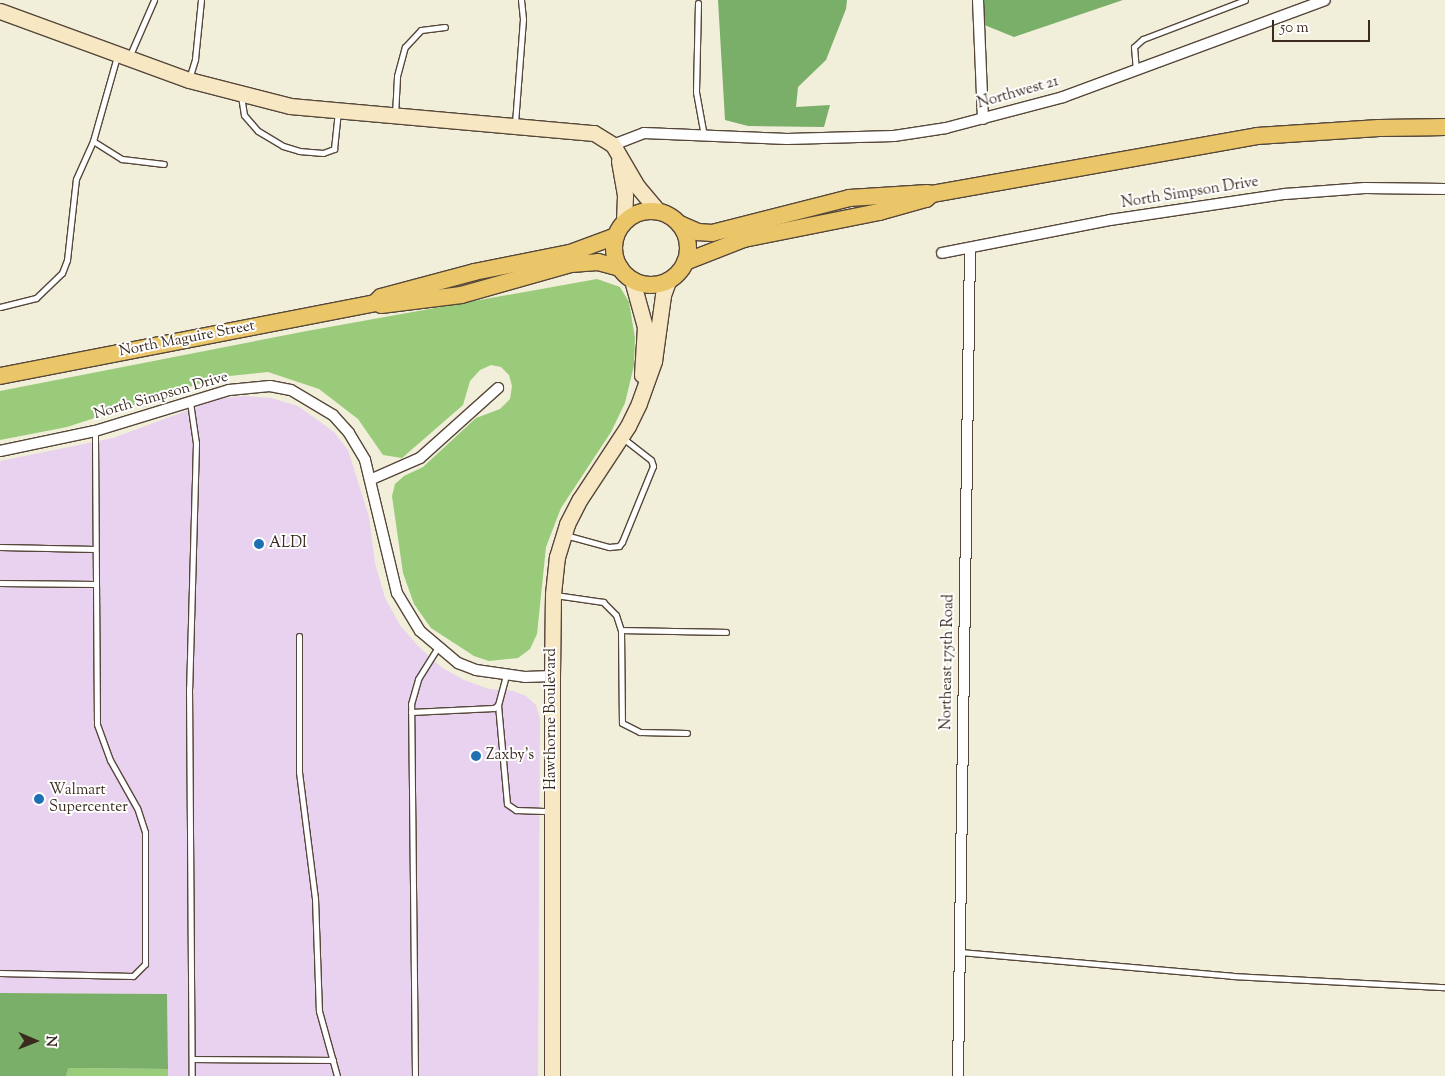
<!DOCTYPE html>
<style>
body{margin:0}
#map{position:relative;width:1445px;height:1076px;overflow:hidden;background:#f1eed9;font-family:"Sorts Mill Goudy",serif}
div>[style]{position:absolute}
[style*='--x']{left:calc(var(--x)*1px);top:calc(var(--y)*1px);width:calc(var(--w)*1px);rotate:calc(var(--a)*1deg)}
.built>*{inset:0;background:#e8d2ef}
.green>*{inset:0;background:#99cb7a}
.forest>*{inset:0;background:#7aaf6a}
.roads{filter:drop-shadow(1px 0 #56473a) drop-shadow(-1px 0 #56473a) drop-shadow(0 1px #56473a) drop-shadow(0 -1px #56473a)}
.lane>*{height:5px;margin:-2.5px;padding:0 2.5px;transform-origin:2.5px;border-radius:2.5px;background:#fff}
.street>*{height:10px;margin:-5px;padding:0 5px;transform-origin:5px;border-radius:5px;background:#fff}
.secondary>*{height:15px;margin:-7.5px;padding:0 7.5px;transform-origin:7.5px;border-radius:7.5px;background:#f7e8c3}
.primary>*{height:16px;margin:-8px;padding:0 8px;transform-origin:8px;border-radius:8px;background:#eac669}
.primary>.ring{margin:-8px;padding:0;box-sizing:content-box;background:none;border:16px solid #eac669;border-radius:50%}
.dots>*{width:14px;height:14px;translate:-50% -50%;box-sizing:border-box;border:2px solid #fff;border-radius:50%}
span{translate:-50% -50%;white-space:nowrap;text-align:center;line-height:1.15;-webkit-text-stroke:4px #fff;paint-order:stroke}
.street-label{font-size:15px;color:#3b2a1e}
.poi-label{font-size:15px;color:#3b2a1e}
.left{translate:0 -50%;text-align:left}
.north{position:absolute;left:10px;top:1016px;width:50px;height:50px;-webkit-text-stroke:4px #fff;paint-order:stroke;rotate:91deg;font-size:14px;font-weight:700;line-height:20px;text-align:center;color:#3b2a1e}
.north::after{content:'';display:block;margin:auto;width:18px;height:22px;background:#3b2a1e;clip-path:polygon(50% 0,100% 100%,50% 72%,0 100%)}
.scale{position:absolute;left:1272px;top:20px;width:98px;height:22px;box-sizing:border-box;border:2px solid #3b2a1e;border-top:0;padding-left:6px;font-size:15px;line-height:18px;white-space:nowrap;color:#3b2a1e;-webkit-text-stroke:4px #fff;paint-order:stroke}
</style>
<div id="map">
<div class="built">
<i style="clip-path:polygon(245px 396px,271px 398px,298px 406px,334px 432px,348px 450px,369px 517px,375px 563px,385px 598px,400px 625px,419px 647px,441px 667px,464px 680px,489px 689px,513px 691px,526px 696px,536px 705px,540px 719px,538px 1076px,168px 1076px,167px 994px,0 993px,0 461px,113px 438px,221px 398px)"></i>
</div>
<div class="green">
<i style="clip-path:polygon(597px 279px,620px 287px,629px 302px,635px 338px,634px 365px,625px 403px,611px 432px,561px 508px,546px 547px,537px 634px,530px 649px,518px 658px,489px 661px,474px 656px,431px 628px,414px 604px,403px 573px,392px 496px,395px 484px,404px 476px,423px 467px,476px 418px,500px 409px,510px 399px,512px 386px,509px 375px,501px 367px,491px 365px,480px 370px,470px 381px,463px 405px,402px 458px,383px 455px,358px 419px,319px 389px,268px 372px,220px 377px,67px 427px,0 440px,0 391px,307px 331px)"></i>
<i style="clip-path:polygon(67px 1068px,168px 1069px,168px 1076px,66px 1076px)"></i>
</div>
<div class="forest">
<i style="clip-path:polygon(718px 0,847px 0,846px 9px,826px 60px,798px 87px,796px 107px,830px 105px,824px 127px,748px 126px,725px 120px)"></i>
<i style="clip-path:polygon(982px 0,1123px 0,1014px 37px,982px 24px)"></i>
<i style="clip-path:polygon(0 993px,167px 994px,168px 1069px,68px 1068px,66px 1076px,0 1076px)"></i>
</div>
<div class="roads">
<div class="lane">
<i style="--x:698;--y:3;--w:89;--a:91.3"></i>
<i style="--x:696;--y:92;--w:45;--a:79.7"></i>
<i style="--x:130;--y:55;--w:60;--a:-66.4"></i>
<i style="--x:1136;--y:70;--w:23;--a:-95"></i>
<i style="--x:1134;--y:47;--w:12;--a:-42"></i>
<i style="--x:1143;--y:39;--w:109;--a:-20.9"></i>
<i style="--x:189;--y:79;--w:21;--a:-73"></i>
<i style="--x:195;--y:59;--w:59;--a:-84.2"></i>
<i style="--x:241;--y:96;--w:19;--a:81"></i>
<i style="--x:244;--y:115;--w:21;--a:49"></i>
<i style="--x:258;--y:131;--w:29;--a:31"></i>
<i style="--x:283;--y:146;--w:17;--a:17"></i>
<i style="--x:299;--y:151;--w:24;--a:5"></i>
<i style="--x:323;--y:153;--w:12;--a:-20"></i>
<i style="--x:334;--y:149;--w:37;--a:-84"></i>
<i style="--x:395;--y:115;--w:39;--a:-87"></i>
<i style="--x:397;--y:76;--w:30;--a:-75"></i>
<i style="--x:405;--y:47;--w:23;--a:-47"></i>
<i style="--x:421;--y:30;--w:24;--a:-7"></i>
<i style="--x:515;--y:123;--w:104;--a:-85.6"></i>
<i style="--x:523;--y:19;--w:19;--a:-96"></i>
<i style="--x:93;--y:141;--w:34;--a:32"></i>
<i style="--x:122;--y:159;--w:42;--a:6.8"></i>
<i style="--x:0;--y:307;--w:37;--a:-14"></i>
<i style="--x:36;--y:298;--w:36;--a:-44"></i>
<i style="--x:62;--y:273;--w:14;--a:-69"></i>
<i style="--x:67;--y:260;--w:81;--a:-83.7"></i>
<i style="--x:76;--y:179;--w:42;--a:-65.9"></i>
<i style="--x:93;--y:141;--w:88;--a:-74.2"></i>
<i style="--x:190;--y:402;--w:41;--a:81.7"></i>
<i style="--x:196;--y:443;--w:245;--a:91.6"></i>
<i style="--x:189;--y:688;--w:388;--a:89.6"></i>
<i style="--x:565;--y:535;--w:46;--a:15.3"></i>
<i style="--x:609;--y:547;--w:10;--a:-6"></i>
<i style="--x:619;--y:546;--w:5;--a:-53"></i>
<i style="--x:622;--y:542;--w:82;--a:-67.8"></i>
<i style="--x:653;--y:466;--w:6;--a:-108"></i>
<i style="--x:651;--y:460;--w:37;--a:-142"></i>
<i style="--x:0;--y:547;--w:95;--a:1.2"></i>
<i style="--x:0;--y:583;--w:95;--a:0.6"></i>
<i style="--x:555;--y:595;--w:49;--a:8.3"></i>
<i style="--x:603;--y:602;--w:18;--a:45"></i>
<i style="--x:616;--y:615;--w:16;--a:72"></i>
<i style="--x:621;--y:630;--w:93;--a:89.4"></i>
<i style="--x:622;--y:723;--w:20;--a:27"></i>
<i style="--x:640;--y:732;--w:47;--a:1.2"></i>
<i style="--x:621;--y:630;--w:105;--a:1.1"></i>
<i style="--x:299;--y:636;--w:136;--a:90"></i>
<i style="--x:299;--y:772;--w:127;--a:82.8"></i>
<i style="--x:315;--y:898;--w:113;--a:88"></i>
<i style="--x:319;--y:1011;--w:67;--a:74.5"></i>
<i style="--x:498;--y:705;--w:99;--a:84.8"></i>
<i style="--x:507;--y:804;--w:11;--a:34"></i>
<i style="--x:516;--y:810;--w:35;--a:2"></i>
<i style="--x:411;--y:712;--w:83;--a:-2.8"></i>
<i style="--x:494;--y:708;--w:5;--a:-37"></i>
<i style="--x:498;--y:705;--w:30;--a:-75"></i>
<i style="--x:960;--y:952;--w:273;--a:5"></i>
<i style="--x:1232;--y:976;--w:213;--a:3"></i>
<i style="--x:0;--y:973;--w:133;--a:1.3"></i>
<i style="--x:133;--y:976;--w:17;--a:-45"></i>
<i style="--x:145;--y:964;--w:132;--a:-90"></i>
<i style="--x:145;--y:832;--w:25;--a:-108"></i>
<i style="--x:137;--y:808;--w:55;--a:-119.4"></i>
<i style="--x:110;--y:760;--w:38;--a:-110"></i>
<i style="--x:97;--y:724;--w:293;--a:-90.4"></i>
<i style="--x:192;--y:1059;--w:141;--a:0.4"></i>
<i style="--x:415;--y:1076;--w:372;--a:-90.6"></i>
<i style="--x:411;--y:704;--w:26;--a:-74"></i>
<i style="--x:418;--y:679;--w:36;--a:-58"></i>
</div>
<div class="street">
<i style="--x:978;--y:0;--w:119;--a:87.6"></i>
<i style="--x:613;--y:145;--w:33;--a:-21"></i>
<i style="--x:644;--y:133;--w:143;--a:2.4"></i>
<i style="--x:787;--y:139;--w:107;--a:-1.6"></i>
<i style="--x:894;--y:136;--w:53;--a:-8.7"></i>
<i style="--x:946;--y:128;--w:121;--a:-14.8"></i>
<i style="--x:1063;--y:97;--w:279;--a:-20.3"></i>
<i style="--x:942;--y:253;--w:171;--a:-11.1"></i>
<i style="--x:1110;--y:220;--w:177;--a:-8.5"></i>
<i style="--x:1285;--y:194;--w:80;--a:-4.3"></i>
<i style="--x:1365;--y:188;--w:80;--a:0.7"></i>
<i style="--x:0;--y:451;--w:97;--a:-11.9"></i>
<i style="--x:95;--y:431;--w:140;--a:-17"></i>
<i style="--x:229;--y:390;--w:41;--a:-5.6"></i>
<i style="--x:270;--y:386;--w:21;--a:11"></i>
<i style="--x:291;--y:390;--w:49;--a:30.8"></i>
<i style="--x:333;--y:415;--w:24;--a:48"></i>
<i style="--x:349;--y:433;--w:31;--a:59"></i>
<i style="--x:365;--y:460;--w:137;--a:76.5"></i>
<i style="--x:397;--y:593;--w:44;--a:58.8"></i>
<i style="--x:420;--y:631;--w:50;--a:40.1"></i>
<i style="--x:458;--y:663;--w:19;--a:21"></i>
<i style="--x:476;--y:670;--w:49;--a:8.1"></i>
<i style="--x:525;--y:677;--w:27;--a:-2"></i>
<i style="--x:372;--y:479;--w:52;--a:-23.6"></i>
<i style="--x:420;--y:458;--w:105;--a:-41.9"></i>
<i style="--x:958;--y:1076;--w:828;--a:-89.17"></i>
</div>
<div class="secondary">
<i style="--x:0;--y:11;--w:201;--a:20.1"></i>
<i style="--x:189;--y:80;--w:104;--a:14.4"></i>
<i style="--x:290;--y:106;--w:305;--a:5.1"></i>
<i style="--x:594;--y:133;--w:22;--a:32"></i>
<i style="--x:613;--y:145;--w:48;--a:59.7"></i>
<i style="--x:637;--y:186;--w:33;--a:50"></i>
<i style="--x:619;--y:161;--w:35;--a:80"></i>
<i style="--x:625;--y:195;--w:26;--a:92"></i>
<i style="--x:632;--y:280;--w:49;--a:74.5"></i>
<i style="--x:645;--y:327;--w:48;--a:93.6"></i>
<i style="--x:552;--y:1076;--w:400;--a:-90"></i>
<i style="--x:552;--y:676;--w:82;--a:-89.3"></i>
<i style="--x:553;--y:594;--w:37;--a:-84"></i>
<i style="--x:557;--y:557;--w:34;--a:-73"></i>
<i style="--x:567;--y:524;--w:28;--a:-63"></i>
<i style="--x:580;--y:499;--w:87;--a:-56.7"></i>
<i style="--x:628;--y:426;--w:25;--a:-64"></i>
<i style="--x:639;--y:403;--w:45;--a:-70.3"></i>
<i style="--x:654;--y:361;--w:67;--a:-82.2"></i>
<i style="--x:663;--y:295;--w:15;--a:-70"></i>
</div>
<div class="primary">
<i class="ring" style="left:614px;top:211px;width:58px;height:58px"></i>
<i style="--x:680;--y:224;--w:20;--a:24"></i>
<i style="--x:698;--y:232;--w:14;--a:4"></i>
<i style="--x:712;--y:233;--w:141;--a:-14.3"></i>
<i style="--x:849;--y:198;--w:79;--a:-3.6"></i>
<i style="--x:685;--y:262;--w:63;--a:-21.3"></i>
<i style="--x:744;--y:239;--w:138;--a:-11.3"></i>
<i style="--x:879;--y:212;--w:49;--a:-15.5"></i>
<i style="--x:926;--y:199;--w:8;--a:-40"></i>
<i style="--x:932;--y:194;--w:330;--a:-10.1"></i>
<i style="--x:1257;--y:136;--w:122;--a:-3.8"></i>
<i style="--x:1379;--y:128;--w:66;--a:-0.9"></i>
<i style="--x:381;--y:305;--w:81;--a:-7.1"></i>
<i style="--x:461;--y:295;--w:114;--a:-15.7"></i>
<i style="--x:571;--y:264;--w:27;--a:-4"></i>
<i style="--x:598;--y:262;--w:23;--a:15"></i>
<i style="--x:0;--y:376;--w:382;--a:-11"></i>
<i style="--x:375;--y:303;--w:8;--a:-45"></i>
<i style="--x:381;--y:297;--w:96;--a:-15"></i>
<i style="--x:474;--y:272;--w:98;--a:-11.2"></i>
<i style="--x:570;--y:253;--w:49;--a:-20.3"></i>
</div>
</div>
<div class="dots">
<i style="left:259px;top:544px;background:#1f6fb2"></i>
<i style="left:476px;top:756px;background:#1f6fb2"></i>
<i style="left:39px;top:799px;background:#1f6fb2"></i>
</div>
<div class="street-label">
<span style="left:1018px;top:93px;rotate:-16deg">Northwest 21</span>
<span style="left:1190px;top:193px;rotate:-9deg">North Simpson Drive</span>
<span style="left:187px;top:339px;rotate:-11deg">North Maguire Street</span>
<span style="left:161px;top:396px;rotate:-16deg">North Simpson Drive</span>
<span style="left:948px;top:662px;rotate:-89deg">Northeast 175th Road</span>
<span style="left:552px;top:719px;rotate:-90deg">Hawthorne Boulevard</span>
</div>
<div class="poi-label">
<span class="left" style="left:269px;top:544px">ALDI</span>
<span class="left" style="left:486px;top:756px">Zaxby's</span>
<span class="left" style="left:49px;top:799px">Walmart<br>Supercenter</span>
</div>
<div class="north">N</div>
<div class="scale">50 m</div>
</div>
